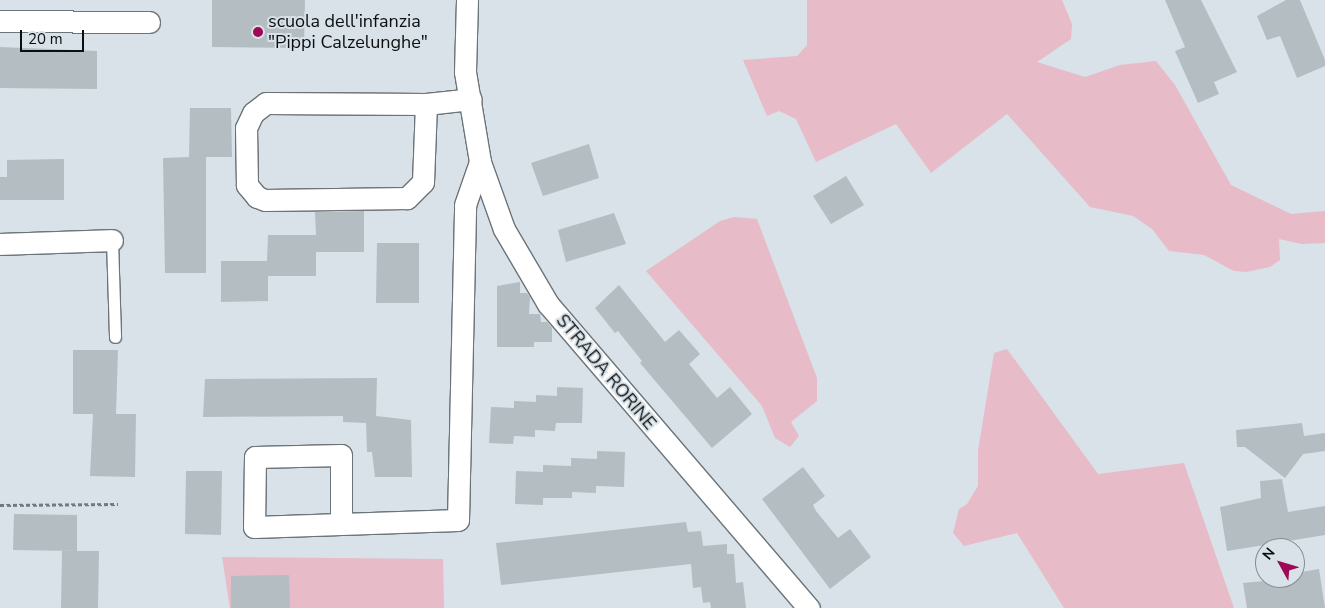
<!DOCTYPE html>
<style>
body{margin:0}
#map{position:relative;width:1325px;height:608px;overflow:hidden;background:#d8e2e8;font-family:"Nunito Sans",sans-serif}
div>[style]{position:absolute}
[style*='--x']{left:calc(var(--x)*1px);top:calc(var(--y)*1px);width:calc(var(--w)*1px);rotate:calc(var(--a)*1deg)}
.green>*{inset:0;background:#e7bbc8}
.building>*{inset:0;background:#b3bdc2}
.path>*{height:3px;margin-top:-1.5px;transform-origin:0;background:repeating-linear-gradient(90deg,#73797e 0 4px,transparent 0 6.5px)}
.roads{filter:drop-shadow(1px 0 #6b7479) drop-shadow(-1px 0 #6b7479) drop-shadow(0 1px #6b7479) drop-shadow(0 -1px #6b7479)}
.service>*{height:11px;margin:-5.5px;padding:0 5.5px;transform-origin:5.5px;border-radius:5.5px;background:#fff}
.minor>*{height:21px;margin:-10.5px;padding:0 10.5px;transform-origin:10.5px;border-radius:10.5px;background:#fff}
.dots>*{width:14px;height:14px;translate:-50% -50%;box-sizing:border-box;border:2px solid #d8e2e8;border-radius:50%}
span{translate:-50% -50%;white-space:nowrap;text-align:center;line-height:1.15;-webkit-text-stroke:4px #d8e2e8;paint-order:stroke}
.poi-label{font-size:18px;color:#0c0f11}
.left{translate:0 -50%;text-align:left}
.street-label{font-size:18px;color:#0c0f11}
.north{position:absolute;left:1255px;top:538px;width:50px;height:50px;box-sizing:border-box;background:#d8e2e8;border:1px solid #868e92;border-radius:50%;rotate:309deg;font-size:14px;font-weight:700;line-height:20px;text-align:center;color:#0c0f11}
.north::after{content:'';display:block;margin:auto;width:18px;height:22px;background:#9d0956;clip-path:polygon(50% 0,100% 100%,50% 72%,0 100%)}
.scale{position:absolute;left:20px;top:30px;width:64px;height:22px;box-sizing:border-box;border:2px solid #0c0f11;border-top:0;padding-left:6px;font-size:15px;line-height:18px;white-space:nowrap;color:#0c0f11;-webkit-text-stroke:4px #d8e2e8;paint-order:stroke}
</style>
<div id="map">
<div class="green">
<i style="clip-path:polygon(807px 0,1062px 0,1072px 24px,1071px 39px,1037px 62px,1085px 77px,1120px 65px,1156px 61px,1175px 85px,1231px 185px,1291px 214px,1325px 211px,1325px 243px,1302px 244px,1279px 239px,1280px 260px,1270px 267px,1246px 272px,1234px 271px,1204px 255px,1169px 251px,1152px 229px,1133px 216px,1090px 207px,1007px 114px,931px 173px,896px 124px,816px 162px,796px 119px,779px 111px,767px 116px,743px 60px,797px 56px,807px 45px)"></i>
<i style="clip-path:polygon(734px 217px,757px 219px,817px 378px,817px 401px,791px 422px,799px 436px,790px 447px,775px 438px,762px 406px,646px 271px,720px 221px)"></i>
<i style="clip-path:polygon(1007px 349px,1098px 474px,1184px 463px,1234px 608px,1064px 608px,1017px 533px,964px 546px,953px 533px,959px 509px,967px 504px,978px 486px,978px 451px,994px 353px)"></i>
<i style="clip-path:polygon(222px 557px,443px 559px,444px 608px,230px 608px)"></i>
</div>
<div class="building">
<i style="clip-path:polygon(212px 0,305px 0,304px 48px,212px 47px)"></i>
<i style="clip-path:polygon(1165px 0,1201px 0,1237px 72px,1214px 82px,1219px 94px,1198px 103px,1175px 51px,1185px 47px)"></i>
<i style="clip-path:polygon(1286px 0,1300px 0,1325px 60px,1325px 66px,1297px 78px,1280px 36px,1267px 40px,1257px 16px)"></i>
<i style="clip-path:polygon(0 47px,97px 51px,97px 89px,0 88px)"></i>
<i style="clip-path:polygon(190px 108px,231px 108px,232px 157px,206px 157px,206px 273px,165px 273px,163px 158px,189px 157px)"></i>
<i style="clip-path:polygon(589px 144px,599px 178px,543px 196px,531px 163px)"></i>
<i style="clip-path:polygon(64px 159px,64px 200px,0 200px,0 177px,7px 177px,7px 160px)"></i>
<i style="clip-path:polygon(846px 176px,864px 205px,831px 224px,813px 196px)"></i>
<i style="clip-path:polygon(364px 211px,364px 252px,316px 252px,316px 276px,268px 276px,268px 301px,221px 302px,221px 261px,267px 261px,268px 235px,316px 235px,315px 212px)"></i>
<i style="clip-path:polygon(614px 213px,626px 244px,566px 262px,558px 230px)"></i>
<i style="clip-path:polygon(377px 243px,419px 243px,419px 303px,376px 303px)"></i>
<i style="clip-path:polygon(520px 282px,520px 293px,527px 293px,530px 297px,529px 314px,540px 314px,541px 322px,547px 322px,552px 328px,552px 342px,534px 342px,534px 347px,497px 347px,497px 286px)"></i>
<i style="clip-path:polygon(619px 285px,665px 342px,679px 330px,700px 354px,689px 364px,717px 398px,730px 387px,752px 414px,712px 448px,640px 363px,642px 361px,618px 331px,615px 333px,595px 308px)"></i>
<i style="clip-path:polygon(73px 350px,118px 350px,116px 414px,136px 414px,135px 477px,90px 476px,93px 414px,73px 414px)"></i>
<i style="clip-path:polygon(377px 378px,376px 416px,411px 420px,412px 477px,375px 477px,372px 452px,367px 452px,366px 423px,343px 422px,343px 416px,203px 417px,205px 379px)"></i>
<i style="clip-path:polygon(557px 387px,583px 388px,582px 423px,556px 423px,555px 431px,535px 430px,535px 437px,514px 436px,513px 444px,489px 443px,491px 407px,514px 408px,514px 401px,536px 402px,536px 395px,557px 396px)"></i>
<i style="clip-path:polygon(1302px 423px,1304px 436px,1325px 433px,1325px 451px,1303px 454px,1285px 478px,1245px 447px,1237px 447px,1236px 430px)"></i>
<i style="clip-path:polygon(597px 451px,625px 452px,624px 487px,596px 486px,596px 493px,572px 492px,572px 498px,543px 498px,543px 505px,515px 504px,516px 471px,543px 472px,543px 465px,571px 466px,571px 458px,597px 459px)"></i>
<i style="clip-path:polygon(803px 467px,825px 496px,813px 505px,816px 511px,838px 538px,850px 529px,871px 557px,830px 589px,762px 499px)"></i>
<i style="clip-path:polygon(186px 471px,222px 471px,221px 535px,185px 534px)"></i>
<i style="clip-path:polygon(1282px 479px,1288px 512px,1325px 506px,1325px 535px,1227px 551px,1220px 507px,1261px 498px,1260px 481px)"></i>
<i style="clip-path:polygon(14px 514px,77px 515px,77px 551px,13px 550px)"></i>
<i style="clip-path:polygon(686px 522px,688px 532px,701px 531px,703px 546px,727px 544px,727px 554px,734px 554px,736px 583px,743px 582px,746px 608px,711px 608px,710px 602px,703px 603px,701px 587px,693px 588px,691px 564px,501px 585px,496px 543px)"></i>
<i style="clip-path:polygon(62px 551px,99px 551px,98px 608px,61px 608px)"></i>
<i style="clip-path:polygon(1319px 569px,1325px 608px,1247px 608px,1243px 583px,1295px 578px,1295px 573px)"></i>
<i style="clip-path:polygon(289px 575px,290px 608px,231px 608px,231px 576px)"></i>
</div>
<div class="path">
<i style="--x:0;--y:505;--w:118;--a:-0.5"></i>
</div>
<div class="roads">
<div class="service">
<i style="--x:112;--y:240;--w:97;--a:88.2"></i>
</div>
<div class="minor">
<i style="--x:467;--y:0;--w:72;--a:91.6"></i>
<i style="--x:465;--y:72;--w:91;--a:80.5"></i>
<i style="--x:480;--y:162;--w:71;--a:70.3"></i>
<i style="--x:504;--y:229;--w:87;--a:59.6"></i>
<i style="--x:548;--y:304;--w:401;--a:49.4"></i>
<i style="--x:0;--y:21;--w:149;--a:0.4"></i>
<i style="--x:426;--y:104;--w:78;--a:92.2"></i>
<i style="--x:423;--y:182;--w:23;--a:135"></i>
<i style="--x:407;--y:198;--w:142;--a:179.2"></i>
<i style="--x:265;--y:200;--w:9;--a:-159"></i>
<i style="--x:257;--y:197;--w:16;--a:-130"></i>
<i style="--x:247;--y:185;--w:57;--a:-91"></i>
<i style="--x:246;--y:128;--w:17;--a:-65"></i>
<i style="--x:253;--y:113;--w:16;--a:-38"></i>
<i style="--x:266;--y:103;--w:160;--a:0.4"></i>
<i style="--x:426;--y:104;--w:45;--a:-6.3"></i>
<i style="--x:0;--y:244;--w:112;--a:-2"></i>
<i style="--x:341;--y:524;--w:69;--a:-90"></i>
<i style="--x:341;--y:455;--w:86;--a:178.7"></i>
<i style="--x:255;--y:457;--w:70;--a:90.8"></i>
<i style="--x:254;--y:527;--w:87;--a:-2"></i>
<i style="--x:341;--y:524;--w:117;--a:-2"></i>
<i style="--x:458;--y:520;--w:315;--a:-88.7"></i>
<i style="--x:465;--y:205;--w:46;--a:-70.8"></i>
</div>
</div>
<div class="dots">
<i style="left:258px;top:32px;background:#9d0956"></i>
</div>
<div class="poi-label">
<span class="left" style="left:268px;top:32px">scuola dell'infanzia<br>"Pippi Calzelunghe"</span>
</div>
<div class="street-label">
<span style="left:606px;top:372px;rotate:50deg">STRADA RORINE</span>
</div>
<div class="north">N</div>
<div class="scale">20 m</div>
</div>
